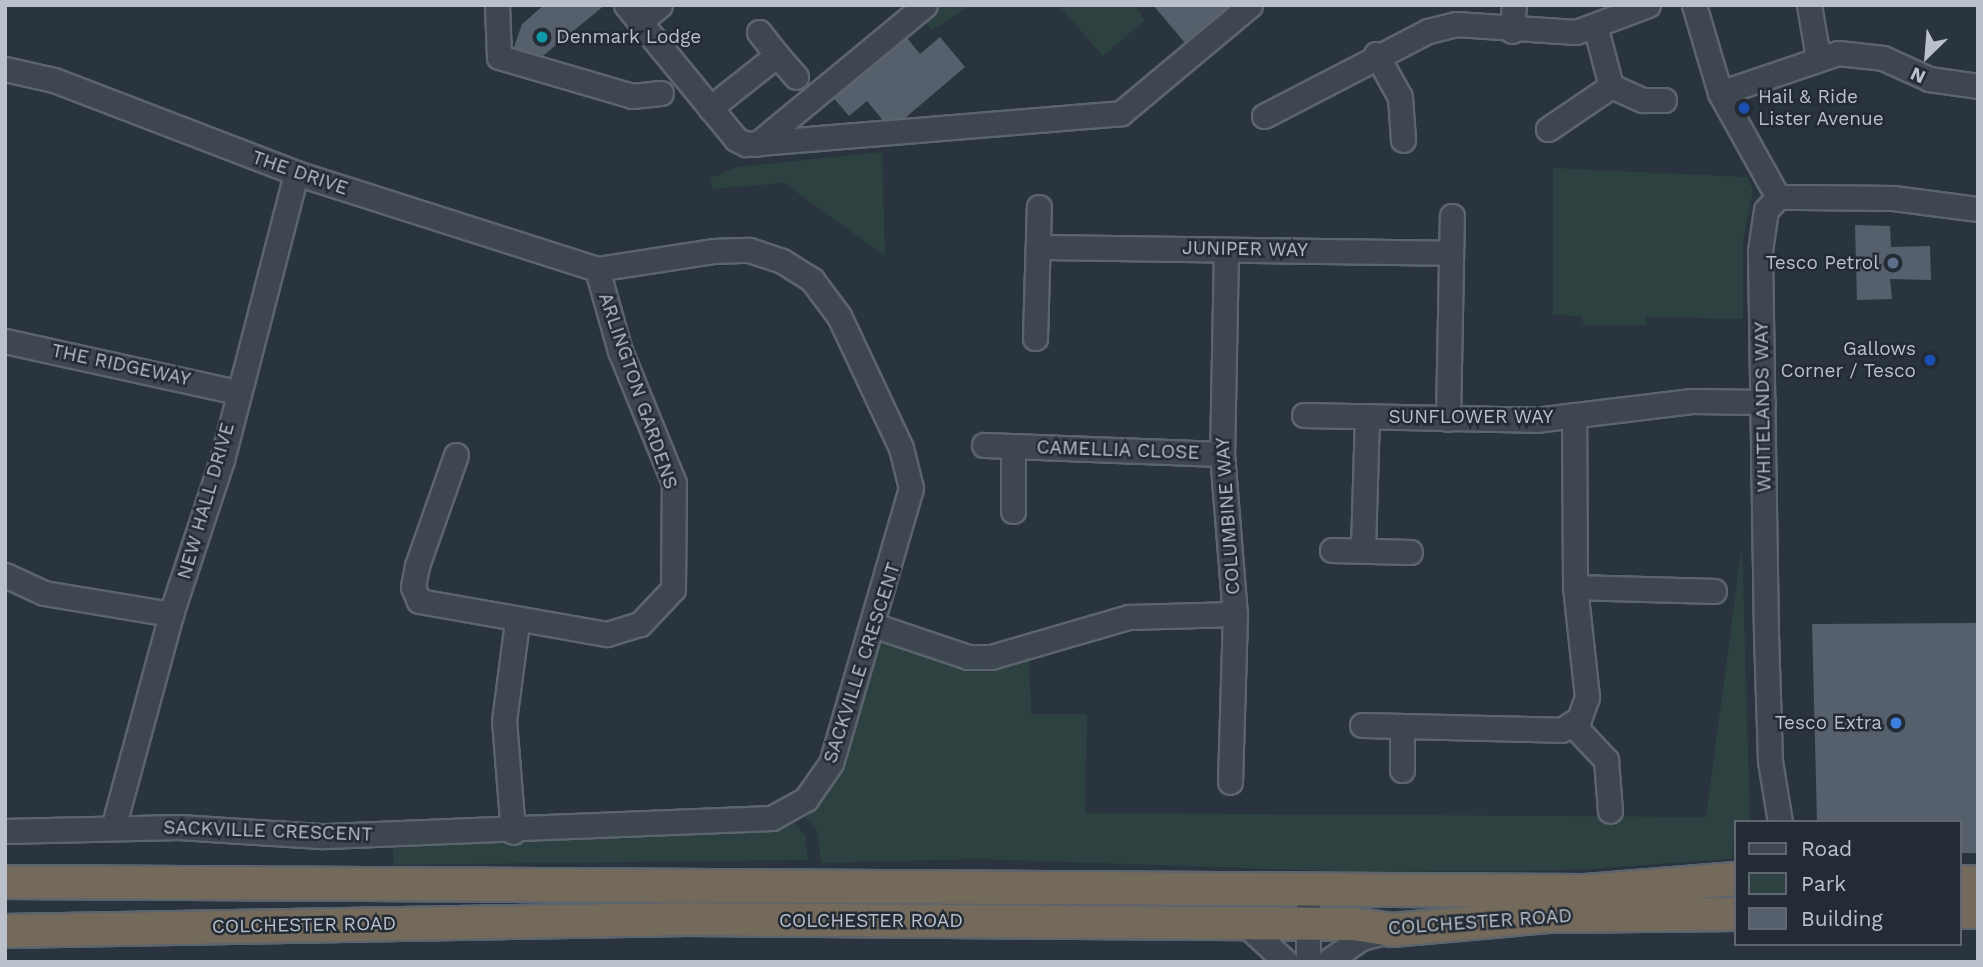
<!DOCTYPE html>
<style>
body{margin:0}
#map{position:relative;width:1983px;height:967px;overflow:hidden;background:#2a343f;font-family:"Work Sans",sans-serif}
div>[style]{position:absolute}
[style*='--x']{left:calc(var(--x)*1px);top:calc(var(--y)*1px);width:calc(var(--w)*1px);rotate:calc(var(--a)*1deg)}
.green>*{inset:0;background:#2d4141}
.building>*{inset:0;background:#565f6c}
.roads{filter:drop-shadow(2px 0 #5c646d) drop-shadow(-2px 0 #5c646d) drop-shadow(0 2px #5c646d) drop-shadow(0 -2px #5c646d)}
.minor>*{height:23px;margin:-11.5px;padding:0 11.5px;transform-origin:11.5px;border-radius:11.5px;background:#3e464f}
.highway>*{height:32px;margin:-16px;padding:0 16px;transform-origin:16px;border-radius:16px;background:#746a5c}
.dots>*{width:19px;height:19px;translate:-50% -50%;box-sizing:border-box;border:4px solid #232b35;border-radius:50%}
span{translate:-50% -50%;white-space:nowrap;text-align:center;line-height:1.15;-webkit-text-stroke:5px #232b35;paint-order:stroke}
.poi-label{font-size:19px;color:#bbc1ca}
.left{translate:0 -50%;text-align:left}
.right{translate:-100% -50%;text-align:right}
.street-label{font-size:19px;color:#bbc1ca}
.frame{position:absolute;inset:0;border:7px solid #bbc1ca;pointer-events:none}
.legend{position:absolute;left:1734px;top:820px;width:228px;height:126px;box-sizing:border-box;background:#232b35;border:2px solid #606771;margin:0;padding:9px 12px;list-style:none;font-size:21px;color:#bbc1ca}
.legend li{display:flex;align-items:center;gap:14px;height:35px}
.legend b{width:35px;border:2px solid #606771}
.north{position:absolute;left:1892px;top:21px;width:70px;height:70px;-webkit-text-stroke:5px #232b35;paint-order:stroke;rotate:205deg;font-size:19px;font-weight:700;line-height:28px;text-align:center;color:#bbc1ca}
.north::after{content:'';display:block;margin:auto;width:24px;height:32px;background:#bbc1ca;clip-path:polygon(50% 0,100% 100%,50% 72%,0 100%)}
</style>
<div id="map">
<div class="green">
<i style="clip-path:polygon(938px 5px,972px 5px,932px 30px,922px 19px)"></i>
<i style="clip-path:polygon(1058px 5px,1134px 5px,1145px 20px,1103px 56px)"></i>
<i style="clip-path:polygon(882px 152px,885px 256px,784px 183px,712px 189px,711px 178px,738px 167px)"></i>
<i style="clip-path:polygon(1553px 168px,1747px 177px,1753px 190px,1743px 240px,1743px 319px,1646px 317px,1646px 325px,1584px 325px,1581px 316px,1553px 315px)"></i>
<i style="clip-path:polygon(1742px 545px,1750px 822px,1736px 822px,1732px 859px,1571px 870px,1363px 872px,977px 859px,821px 863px,817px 830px,795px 807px,806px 799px,873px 625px,929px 646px,1029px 648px,1031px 714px,1087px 714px,1085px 813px,1706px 817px)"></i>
<i style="clip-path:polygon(792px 820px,805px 835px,808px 860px,394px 865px,393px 844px,765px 832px)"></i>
</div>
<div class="building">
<i style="clip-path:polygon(544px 5px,605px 5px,539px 59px,513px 50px,522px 24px)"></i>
<i style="clip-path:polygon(1153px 5px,1231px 5px,1186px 44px)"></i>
<i style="clip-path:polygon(903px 33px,920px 54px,940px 37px,965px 67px,891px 130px,867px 101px,849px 116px,831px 95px)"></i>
<i style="clip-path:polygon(1855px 225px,1890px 226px,1891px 247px,1930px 246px,1931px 280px,1890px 279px,1892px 299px,1857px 300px)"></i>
<i style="clip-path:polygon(1978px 623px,1978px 853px,1960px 853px,1960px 822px,1817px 822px,1812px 624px)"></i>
</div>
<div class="roads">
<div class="minor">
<i style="--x:497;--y:5;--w:52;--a:87.8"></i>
<i style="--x:499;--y:57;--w:139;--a:16.3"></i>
<i style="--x:632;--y:96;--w:29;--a:-6"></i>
<i style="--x:626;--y:5;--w:173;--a:50.6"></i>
<i style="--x:736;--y:139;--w:11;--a:27"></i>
<i style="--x:746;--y:144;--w:376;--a:-4.7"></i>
<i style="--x:1121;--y:113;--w:168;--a:-39.9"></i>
<i style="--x:1694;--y:5;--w:92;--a:73.5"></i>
<i style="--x:1720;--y:93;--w:119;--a:60.9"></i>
<i style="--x:1809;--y:5;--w:53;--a:80.2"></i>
<i style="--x:640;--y:22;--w:26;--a:-40"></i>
<i style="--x:1596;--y:29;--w:59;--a:75.3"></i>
<i style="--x:1512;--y:31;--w:26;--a:-86"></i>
<i style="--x:759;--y:32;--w:29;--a:52"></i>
<i style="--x:1376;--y:54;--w:49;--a:60.8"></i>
<i style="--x:1400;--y:97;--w:43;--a:86"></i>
<i style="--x:5;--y:69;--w:50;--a:12.7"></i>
<i style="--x:54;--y:80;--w:259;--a:21"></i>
<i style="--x:296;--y:173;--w:316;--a:17.7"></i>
<i style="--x:597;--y:269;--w:117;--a:-8.8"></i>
<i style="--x:713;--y:251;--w:36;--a:-2"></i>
<i style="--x:749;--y:250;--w:35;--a:18"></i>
<i style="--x:782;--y:261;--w:36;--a:32"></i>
<i style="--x:812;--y:280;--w:45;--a:53.1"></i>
<i style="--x:839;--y:316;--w:146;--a:64.8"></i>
<i style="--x:901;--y:448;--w:41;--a:76"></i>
<i style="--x:911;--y:488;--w:286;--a:106.2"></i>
<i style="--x:831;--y:763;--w:44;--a:124.8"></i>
<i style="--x:806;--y:799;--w:39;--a:151"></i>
<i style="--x:772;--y:818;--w:452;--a:177.7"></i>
<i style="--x:320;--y:836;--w:142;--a:-176.4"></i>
<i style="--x:178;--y:827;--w:173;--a:178.7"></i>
<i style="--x:1720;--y:93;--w:125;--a:-18.7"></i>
<i style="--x:1838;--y:53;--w:45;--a:6.3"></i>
<i style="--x:1883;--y:58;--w:51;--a:24.5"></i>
<i style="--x:1929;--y:79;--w:49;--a:8.1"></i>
<i style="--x:710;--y:108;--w:85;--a:-38.3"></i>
<i style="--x:777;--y:55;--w:29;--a:49"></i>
<i style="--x:1264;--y:116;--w:185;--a:-27.4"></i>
<i style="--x:1428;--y:31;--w:29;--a:-14"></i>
<i style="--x:1456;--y:24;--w:120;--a:3.8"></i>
<i style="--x:1576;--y:32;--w:77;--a:-20.6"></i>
<i style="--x:1548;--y:129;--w:76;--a:-34.3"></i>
<i style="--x:1611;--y:86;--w:35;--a:24"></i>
<i style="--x:1643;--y:100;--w:21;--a:0"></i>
<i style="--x:757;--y:144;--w:218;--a:-39.6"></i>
<i style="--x:1038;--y:247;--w:413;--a:0.8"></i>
<i style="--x:1226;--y:250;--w:204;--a:91.1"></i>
<i style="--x:1222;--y:454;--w:161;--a:85.4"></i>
<i style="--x:1235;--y:614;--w:168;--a:91.7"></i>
<i style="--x:1035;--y:338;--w:131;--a:-88.3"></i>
<i style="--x:5;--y:341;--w:237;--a:12.4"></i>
<i style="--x:1304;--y:415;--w:231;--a:1.2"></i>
<i style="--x:1535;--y:420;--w:158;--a:-6.9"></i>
<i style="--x:1692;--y:401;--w:71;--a:0.8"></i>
<i style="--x:1448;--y:419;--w:203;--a:-88.9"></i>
<i style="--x:984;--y:445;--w:238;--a:2.2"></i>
<i style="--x:456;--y:455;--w:118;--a:109.4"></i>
<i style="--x:417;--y:566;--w:21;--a:101"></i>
<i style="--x:413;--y:587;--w:15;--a:67"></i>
<i style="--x:419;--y:601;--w:191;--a:10"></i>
<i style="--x:607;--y:634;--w:34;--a:-17"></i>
<i style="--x:640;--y:624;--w:48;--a:-46.7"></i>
<i style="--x:673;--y:589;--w:106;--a:-89.5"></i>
<i style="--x:674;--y:483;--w:143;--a:-112.2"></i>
<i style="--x:620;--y:351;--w:85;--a:-105.7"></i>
<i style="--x:1013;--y:511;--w:64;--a:-90"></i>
<i style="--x:1363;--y:549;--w:133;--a:-88.3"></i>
<i style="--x:1332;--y:550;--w:78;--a:1.5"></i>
<i style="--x:5;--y:575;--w:43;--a:24.8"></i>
<i style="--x:44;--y:593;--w:129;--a:9.4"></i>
<i style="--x:1575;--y:587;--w:139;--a:1.6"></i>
<i style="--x:873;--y:625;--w:100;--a:18.6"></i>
<i style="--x:968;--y:657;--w:23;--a:0"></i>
<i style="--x:991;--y:657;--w:144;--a:-16.2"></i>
<i style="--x:1129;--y:617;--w:106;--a:-1.6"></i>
<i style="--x:1362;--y:725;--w:199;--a:1.4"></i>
<i style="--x:1561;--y:730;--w:21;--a:-31"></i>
<i style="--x:1579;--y:719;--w:23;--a:-70"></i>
<i style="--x:1587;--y:697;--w:111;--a:-96.2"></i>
<i style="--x:1575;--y:587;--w:172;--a:-90.3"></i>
<i style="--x:1574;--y:726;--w:47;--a:46.7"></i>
<i style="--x:1606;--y:760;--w:51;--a:85.5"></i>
<i style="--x:1402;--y:770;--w:43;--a:-90"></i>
<i style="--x:1780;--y:822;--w:62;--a:-99.3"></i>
<i style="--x:1770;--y:761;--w:126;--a:-91.8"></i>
<i style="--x:1766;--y:635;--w:384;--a:-90.9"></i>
<i style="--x:1760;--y:251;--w:41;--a:-81.7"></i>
<i style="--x:1766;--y:210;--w:18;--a:-47"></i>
<i style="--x:1778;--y:197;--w:22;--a:0"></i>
<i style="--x:1800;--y:197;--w:93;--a:0.6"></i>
<i style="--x:1893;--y:198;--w:86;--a:7.4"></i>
<i style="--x:113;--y:828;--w:222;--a:-74.8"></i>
<i style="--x:171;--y:614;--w:162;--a:-71.7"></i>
<i style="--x:222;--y:460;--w:296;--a:-75.5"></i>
<i style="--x:513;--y:832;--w:111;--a:-94.6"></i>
<i style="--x:504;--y:721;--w:100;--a:-82.5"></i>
<i style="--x:1245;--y:924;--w:56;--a:42.8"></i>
<i style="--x:1308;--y:962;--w:74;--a:-90"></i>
<i style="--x:1327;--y:962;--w:42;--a:-35.2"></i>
<i style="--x:1361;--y:938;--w:25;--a:-14"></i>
</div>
<div class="highway">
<i style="--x:5;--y:882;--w:1581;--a:0.33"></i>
<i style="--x:1586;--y:891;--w:150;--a:-4.6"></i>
<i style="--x:1960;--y:882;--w:18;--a:0"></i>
<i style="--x:1960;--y:912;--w:18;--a:0"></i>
<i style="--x:5;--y:931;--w:682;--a:-1.01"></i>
<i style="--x:687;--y:919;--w:667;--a:0.43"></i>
<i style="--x:1354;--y:924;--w:38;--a:9"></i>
<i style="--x:1392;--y:930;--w:159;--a:-5.1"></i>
<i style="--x:1550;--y:916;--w:186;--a:-0.6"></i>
</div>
</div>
<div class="dots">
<i style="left:542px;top:37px;background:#0f9aa8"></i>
<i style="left:1744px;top:108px;background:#1a4fb4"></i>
<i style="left:1893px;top:263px;background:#5c6f8a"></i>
<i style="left:1930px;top:360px;background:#1a4fb4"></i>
<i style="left:1896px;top:723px;background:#3f7fe0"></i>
</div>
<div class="poi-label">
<span class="left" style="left:556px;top:37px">Denmark Lodge</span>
<span class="left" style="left:1758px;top:108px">Hail &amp; Ride<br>Lister Avenue</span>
<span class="right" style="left:1879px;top:263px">Tesco Petrol</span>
<span class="right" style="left:1916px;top:360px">Gallows<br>Corner / Tesco</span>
<span class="right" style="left:1882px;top:723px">Tesco Extra</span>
</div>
<div class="street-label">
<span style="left:300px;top:173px;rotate:19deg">THE DRIVE</span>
<span style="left:1245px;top:249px;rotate:1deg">JUNIPER WAY</span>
<span style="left:121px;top:365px;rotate:12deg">THE RIDGEWAY</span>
<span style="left:638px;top:391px;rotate:71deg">ARLINGTON GARDENS</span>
<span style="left:1763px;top:407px;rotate:-91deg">WHITELANDS WAY</span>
<span style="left:1471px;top:417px">SUNFLOWER WAY</span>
<span style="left:1118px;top:450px;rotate:2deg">CAMELLIA CLOSE</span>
<span style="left:206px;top:501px;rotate:-74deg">NEW HALL DRIVE</span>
<span style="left:1228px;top:516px;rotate:-94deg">COLUMBINE WAY</span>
<span style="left:862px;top:663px;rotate:-72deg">SACKVILLE CRESCENT</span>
<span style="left:268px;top:831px;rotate:2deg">SACKVILLE CRESCENT</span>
<span style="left:871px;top:921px">COLCHESTER ROAD</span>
<span style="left:1480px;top:922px;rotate:-4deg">COLCHESTER ROAD</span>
<span style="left:304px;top:925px;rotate:-1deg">COLCHESTER ROAD</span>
</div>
<div class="frame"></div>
<ul class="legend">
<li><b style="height:9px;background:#3e464f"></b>Road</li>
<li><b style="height:19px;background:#2d4141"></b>Park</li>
<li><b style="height:19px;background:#565f6c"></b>Building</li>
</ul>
<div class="north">N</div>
</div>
